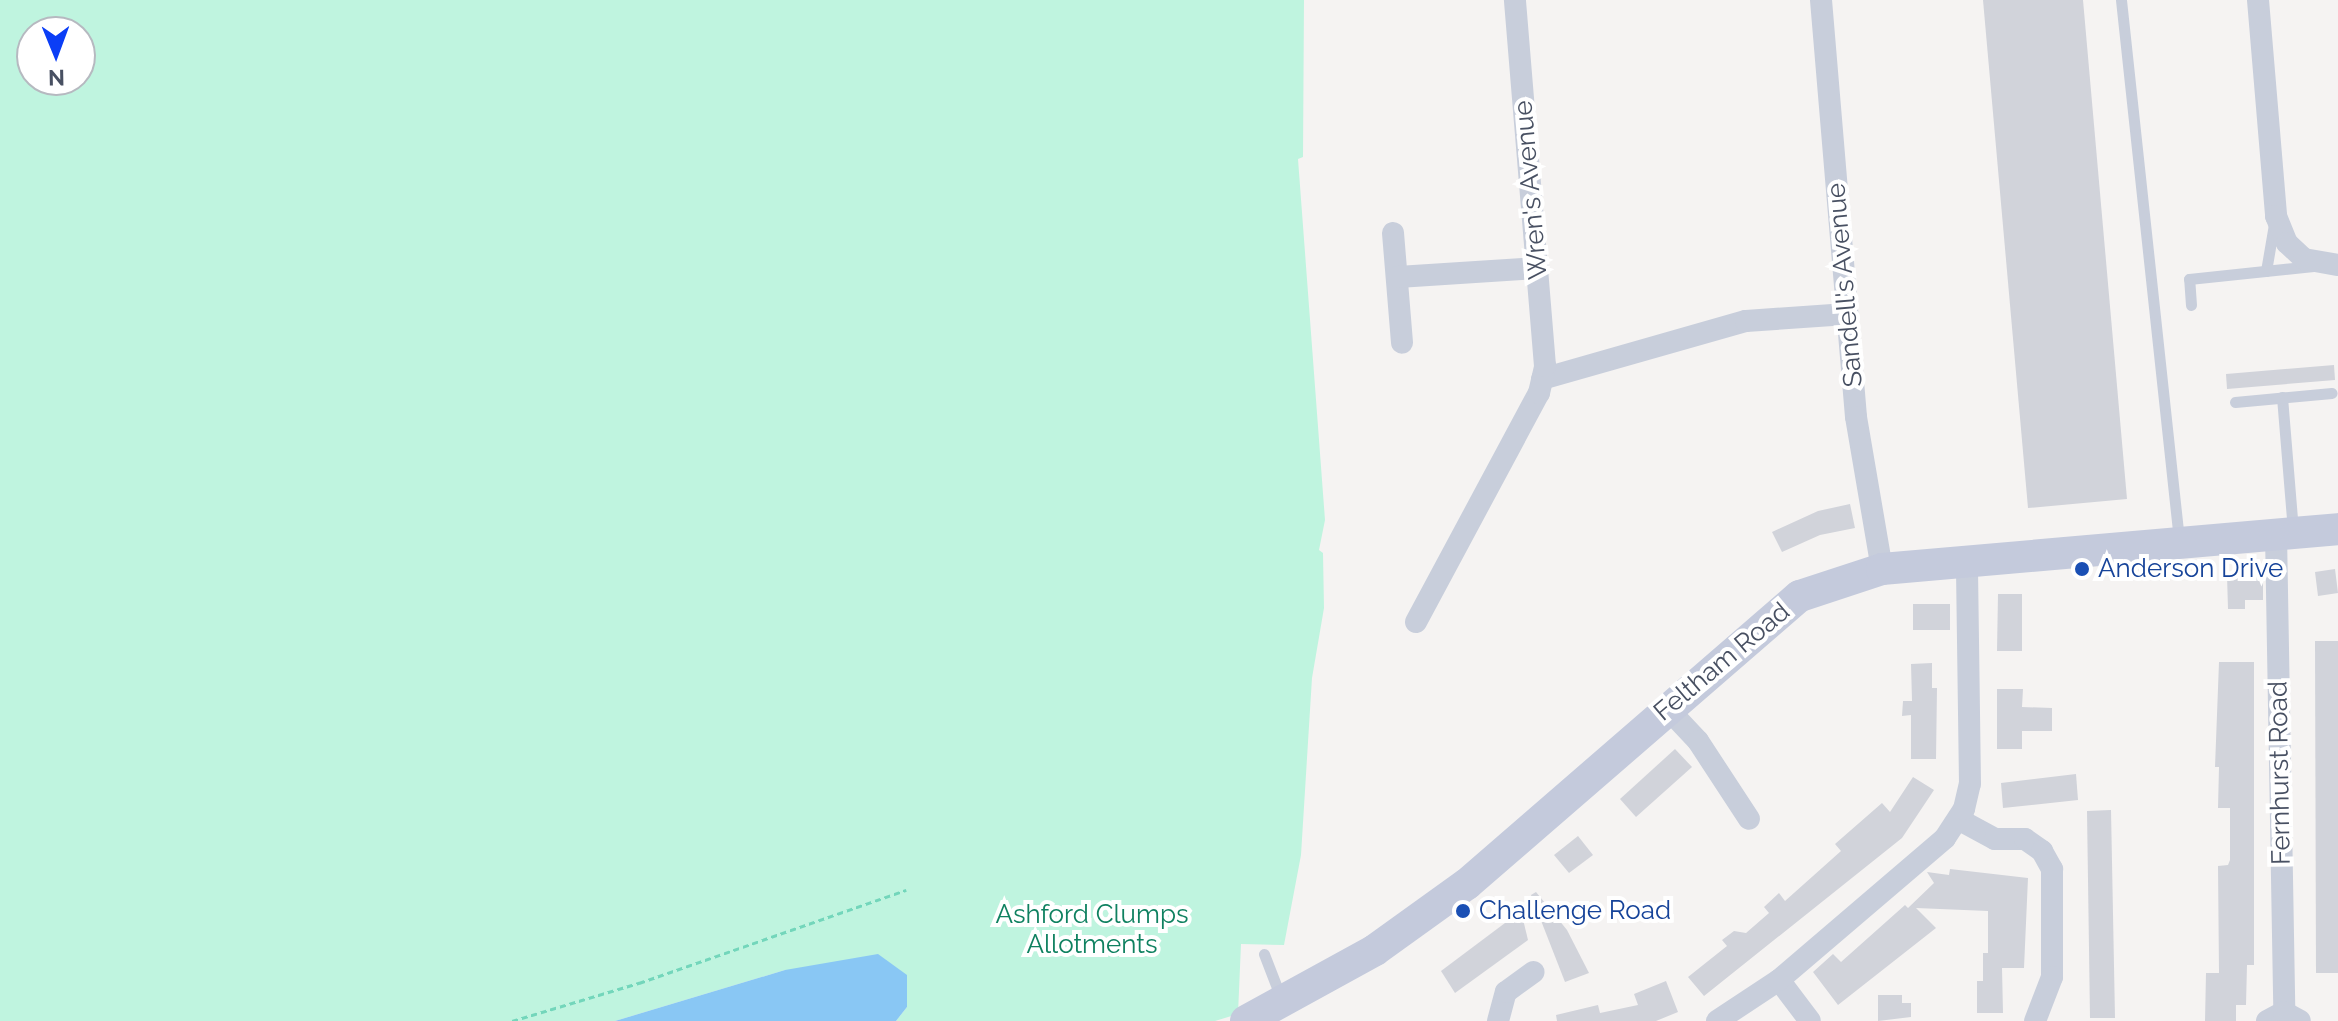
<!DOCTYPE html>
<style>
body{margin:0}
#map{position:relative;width:2338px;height:1021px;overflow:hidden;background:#f5f3f2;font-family:Raleway,sans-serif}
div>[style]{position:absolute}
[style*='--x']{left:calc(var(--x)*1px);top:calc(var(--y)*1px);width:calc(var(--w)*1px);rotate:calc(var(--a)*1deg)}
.green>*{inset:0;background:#bff4df}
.water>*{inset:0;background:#89c7f4}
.building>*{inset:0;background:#d1d3da}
.path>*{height:3px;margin-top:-1.5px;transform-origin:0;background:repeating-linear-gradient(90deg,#73d6bb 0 6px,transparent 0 10px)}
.lane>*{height:11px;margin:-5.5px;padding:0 5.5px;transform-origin:5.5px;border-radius:5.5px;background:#c8cedb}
.street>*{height:22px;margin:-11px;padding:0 11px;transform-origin:11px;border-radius:11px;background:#c8cedb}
.secondary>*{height:32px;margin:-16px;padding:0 16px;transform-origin:16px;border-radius:16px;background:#c4cadc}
.dots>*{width:22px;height:22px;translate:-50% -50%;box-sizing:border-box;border:4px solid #fff;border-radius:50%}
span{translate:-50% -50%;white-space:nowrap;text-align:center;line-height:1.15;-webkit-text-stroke:8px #fff;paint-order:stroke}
.street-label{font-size:26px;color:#485062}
.transit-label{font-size:26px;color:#164399}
.left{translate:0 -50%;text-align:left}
.park-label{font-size:26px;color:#0f8160}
.north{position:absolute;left:16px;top:16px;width:80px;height:80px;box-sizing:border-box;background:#fff;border:2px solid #b6b9c0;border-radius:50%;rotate:179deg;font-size:22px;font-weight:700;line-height:32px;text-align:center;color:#485062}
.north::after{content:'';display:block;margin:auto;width:28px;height:36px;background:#0b3ef6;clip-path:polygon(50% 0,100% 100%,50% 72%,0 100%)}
</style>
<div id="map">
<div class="green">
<i style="clip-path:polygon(evenodd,0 0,1304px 0,1303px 157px,1298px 159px,1325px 520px,1319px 550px,1323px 553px,1324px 608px,1312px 678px,1301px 855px,1284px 945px,1241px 944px,1238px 1014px,1215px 1021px,896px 1021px,907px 1007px,785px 970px,615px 1021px,0 1021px,0 0,32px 32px,80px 32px,80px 80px,32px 80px,32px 32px)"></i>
</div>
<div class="water">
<i style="clip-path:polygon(878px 954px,907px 975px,907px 1007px,896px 1021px,615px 1021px,785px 970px)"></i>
</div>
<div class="building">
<i style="clip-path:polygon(1983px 0,2083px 0,2127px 499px,2028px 508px)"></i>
<i style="clip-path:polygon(2334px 365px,2335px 380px,2227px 389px,2226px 374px)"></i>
<i style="clip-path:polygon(1850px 504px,1855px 528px,1820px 535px,1782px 552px,1772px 532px,1818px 511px)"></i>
<i style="clip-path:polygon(2335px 569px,2338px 593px,2318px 596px,2315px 572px)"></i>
<i style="clip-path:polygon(2256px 573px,2263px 583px,2263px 600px,2245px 600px,2245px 609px,2228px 609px,2227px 575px)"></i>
<i style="clip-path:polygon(1998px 594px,2022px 594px,2022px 651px,1997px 651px)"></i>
<i style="clip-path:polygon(1913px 604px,1950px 604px,1950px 630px,1913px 630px)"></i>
<i style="clip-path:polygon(2315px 641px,2338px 641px,2338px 973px,2316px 973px)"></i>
<i style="clip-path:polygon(2219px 662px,2254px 662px,2254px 965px,2247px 965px,2246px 1005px,2236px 1005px,2236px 1021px,2205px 1021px,2206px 973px,2219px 973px,2218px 866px,2228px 865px,2230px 860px,2230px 808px,2218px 808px,2219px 767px,2215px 767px)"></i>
<i style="clip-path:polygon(1932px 663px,1932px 688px,1937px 688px,1936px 759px,1911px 759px,1911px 715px,1902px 716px,1903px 701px,1912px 701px,1911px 664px)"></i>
<i style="clip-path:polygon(1997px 689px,2023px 689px,2022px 707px,2052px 708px,2052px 731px,2022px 731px,2022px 749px,1997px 749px)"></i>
<i style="clip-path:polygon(1675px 749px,1692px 767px,1636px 817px,1620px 799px)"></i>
<i style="clip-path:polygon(2076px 774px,2078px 800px,2003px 808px,2001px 783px)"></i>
<i style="clip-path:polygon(1913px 777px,1934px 790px,1902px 838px,1704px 996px,1688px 977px,1727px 946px,1722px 940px,1734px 931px,1746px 933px,1769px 913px,1764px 907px,1779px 893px,1785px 901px,1841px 851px,1835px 844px,1882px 803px,1890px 812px)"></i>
<i style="clip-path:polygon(2111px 810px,2115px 1018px,2090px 1018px,2087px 811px)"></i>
<i style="clip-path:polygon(1578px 836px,1593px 855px,1569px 873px,1554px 855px)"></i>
<i style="clip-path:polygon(1950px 869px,2028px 878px,2024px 968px,2002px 968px,2003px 1013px,1977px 1013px,1977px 981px,1983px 981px,1983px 953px,1988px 953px,1988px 911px,1916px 908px,1936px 928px,1838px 1005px,1813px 972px,1833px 954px,1841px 962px,1905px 905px,1908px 908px,1934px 883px,1927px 872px,1949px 875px)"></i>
<i style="clip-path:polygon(1536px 892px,1567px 930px,1589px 973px,1565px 982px,1531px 895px)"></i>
<i style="clip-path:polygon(1521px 911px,1528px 940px,1455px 993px,1441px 971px)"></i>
<i style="clip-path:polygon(1666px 981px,1678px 1012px,1656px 1021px,1557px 1021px,1556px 1015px,1598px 1005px,1600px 1013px,1638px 1005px,1634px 994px)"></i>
<i style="clip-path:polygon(1878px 995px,1902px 995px,1902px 1003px,1911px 1003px,1911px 1017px,1878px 1021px)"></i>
</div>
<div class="path">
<i style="--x:512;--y:1021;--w:133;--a:-16.7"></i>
<i style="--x:639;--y:983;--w:283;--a:-19.2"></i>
</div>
<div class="lane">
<i style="--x:2121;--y:0;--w:543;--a:83.87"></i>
<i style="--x:2266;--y:271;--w:48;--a:-80.3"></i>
<i style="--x:2191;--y:305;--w:26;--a:-94"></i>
<i style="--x:2189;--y:279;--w:125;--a:-6"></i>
<i style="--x:2282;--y:397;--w:135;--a:85.3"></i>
<i style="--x:2235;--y:402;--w:97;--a:-5.3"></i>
<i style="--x:1264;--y:954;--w:47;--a:68.9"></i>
</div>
<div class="street">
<i style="--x:1821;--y:0;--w:418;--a:85.2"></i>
<i style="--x:1856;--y:417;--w:154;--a:80.3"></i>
<i style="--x:2258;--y:0;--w:217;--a:85.2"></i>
<i style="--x:2276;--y:216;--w:29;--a:68"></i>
<i style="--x:2287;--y:243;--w:23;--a:43"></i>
<i style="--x:2304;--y:259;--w:35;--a:10"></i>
<i style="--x:1393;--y:233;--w:110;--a:85.3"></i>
<i style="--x:1398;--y:277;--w:140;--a:-3.7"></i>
<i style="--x:1542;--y:379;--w:212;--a:-15.9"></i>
<i style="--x:1746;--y:321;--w:101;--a:-4"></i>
<i style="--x:2276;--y:534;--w:478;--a:89"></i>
<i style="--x:1416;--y:622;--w:260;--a:-61.8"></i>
<i style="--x:1539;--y:393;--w:28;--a:-77"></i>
<i style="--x:1545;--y:366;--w:367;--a:-94.7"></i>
<i style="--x:1667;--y:708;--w:45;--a:46.8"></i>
<i style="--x:1698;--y:741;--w:93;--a:56.8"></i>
<i style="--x:1958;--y:819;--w:42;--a:28.4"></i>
<i style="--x:1995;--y:839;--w:30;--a:0"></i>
<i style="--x:2025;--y:839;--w:21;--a:35"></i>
<i style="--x:2042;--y:851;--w:21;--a:61"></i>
<i style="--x:2052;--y:869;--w:108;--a:90"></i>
<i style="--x:2052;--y:977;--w:47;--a:111.1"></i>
<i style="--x:1779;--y:980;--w:51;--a:52.9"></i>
<i style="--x:1498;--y:1021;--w:30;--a:-75"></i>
<i style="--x:1506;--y:992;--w:34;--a:-36"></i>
<i style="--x:1717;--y:1021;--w:74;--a:-33.5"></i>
<i style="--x:1779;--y:980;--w:218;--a:-40.5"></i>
<i style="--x:1945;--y:838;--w:35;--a:-57"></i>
<i style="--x:1964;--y:809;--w:26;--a:-77"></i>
<i style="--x:1970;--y:784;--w:222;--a:-90.8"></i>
<i style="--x:2267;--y:1021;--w:19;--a:-28"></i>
<i style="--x:2284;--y:1012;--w:18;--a:29"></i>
</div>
<div class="secondary">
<i style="--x:1246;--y:1021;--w:147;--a:-28.8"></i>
<i style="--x:1375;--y:950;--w:113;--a:-35.7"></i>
<i style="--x:1467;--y:884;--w:440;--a:-40.9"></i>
<i style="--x:1800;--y:596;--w:86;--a:-18.2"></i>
<i style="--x:1882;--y:569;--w:458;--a:-5"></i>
</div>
<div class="dots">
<i style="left:2082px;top:569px;background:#1a4fb4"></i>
<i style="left:1463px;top:911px;background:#1a4fb4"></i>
</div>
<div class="street-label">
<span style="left:1531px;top:190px;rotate:-95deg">Wren's Avenue</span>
<span style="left:1845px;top:285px;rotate:-95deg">Sandell's Avenue</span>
<span style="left:1722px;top:662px;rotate:-40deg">Feltham Road</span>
<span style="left:2280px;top:773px;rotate:-91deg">Fernhurst Road</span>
</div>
<div class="transit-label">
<span class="left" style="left:2098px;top:569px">Anderson Drive</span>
<span class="left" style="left:1479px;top:911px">Challenge Road</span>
</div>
<div class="park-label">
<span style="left:1092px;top:930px">Ashford Clumps<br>Allotments</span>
</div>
<div class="north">N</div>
</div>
